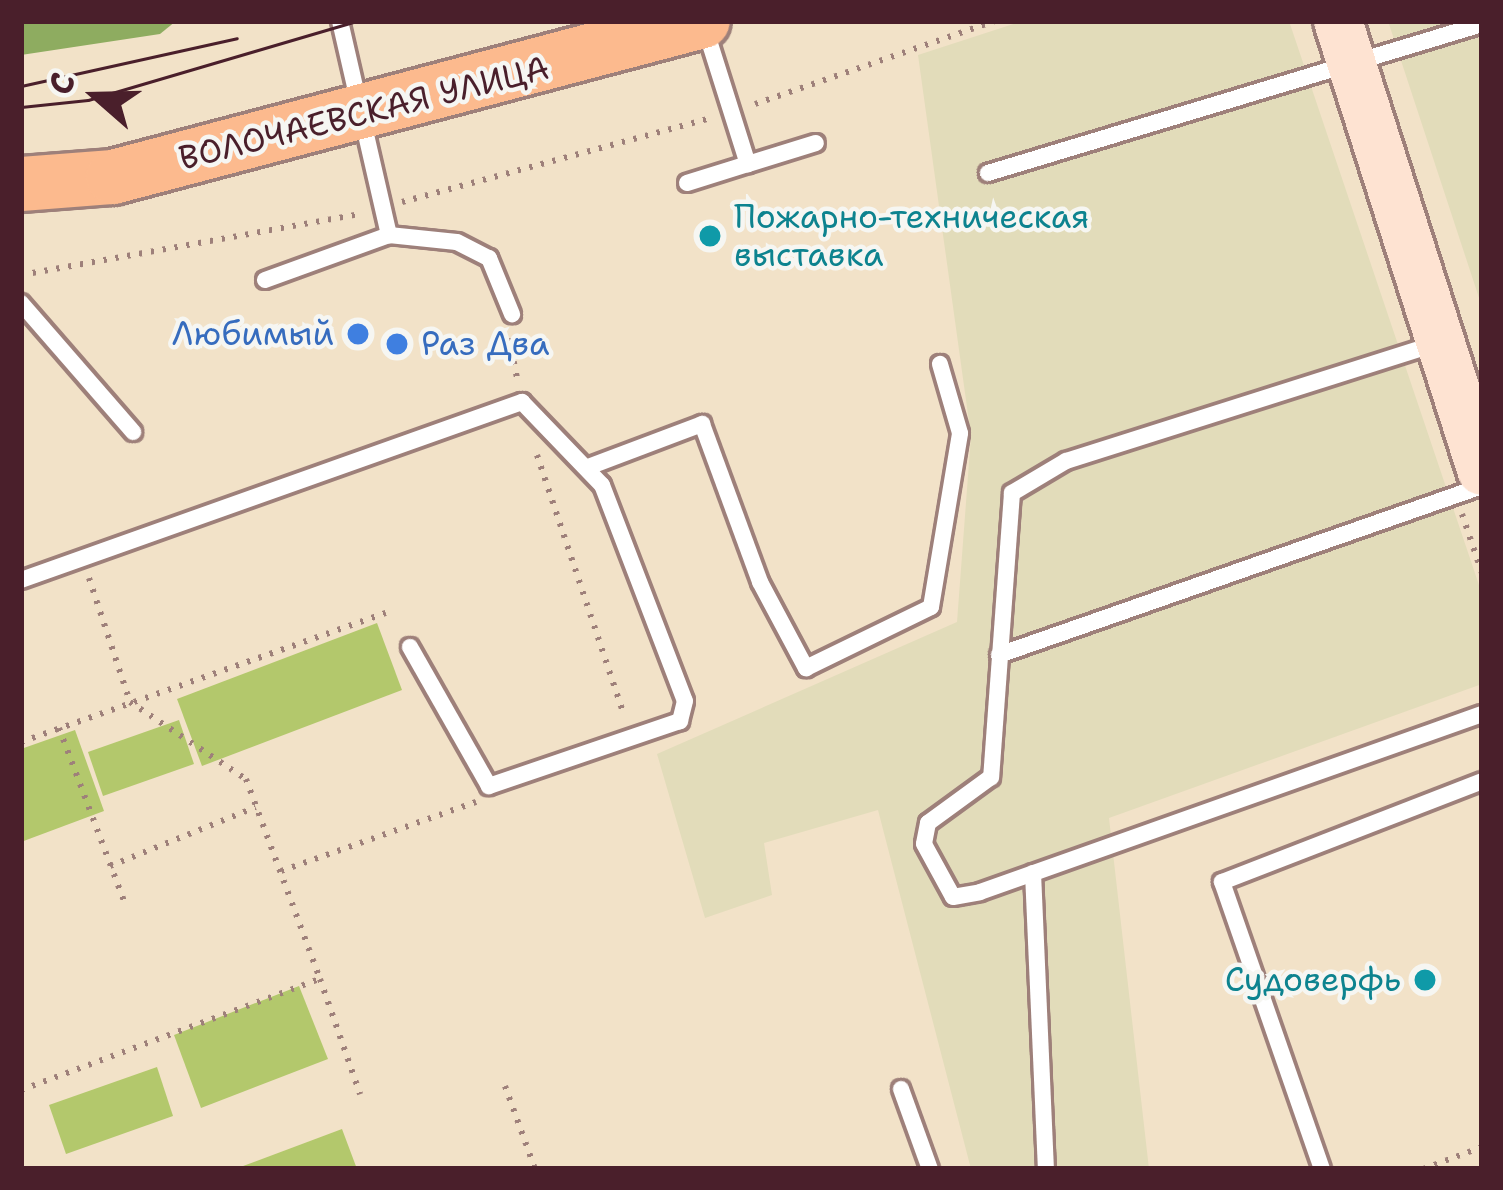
<!DOCTYPE html>
<meta charset="utf-8">
<style>
body{margin:0}
#map{position:relative;width:1503px;height:1190px;overflow:hidden;background:#f2e2c8;font-family:"Shantell Sans",sans-serif}
div>[style]{position:absolute}
[style*='--x']{left:calc(var(--x)*1px);top:calc(var(--y)*1px);width:calc(var(--w)*1px);rotate:calc(var(--a)*1deg)}
.built>*{inset:0;background:#e2dcba}
.green>*{inset:0;background:#b3c86c}
.forest>*{inset:0;background:#8eac60}
.path>*{height:6px;margin-top:-3px;transform-origin:0;background:repeating-linear-gradient(90deg,#9e807a 0 3px,transparent 0 12px)}
.roads{filter:drop-shadow(3px 0 #9e807a) drop-shadow(-3px 0 #9e807a) drop-shadow(0 3px #9e807a) drop-shadow(0 -3px #9e807a)}
.lane>*{height:16px;margin:-8px;padding:0 8px;transform-origin:8px;border-radius:8px;background:#fff}
.secondary>*{height:48px;margin:-24px;padding:0 24px;transform-origin:24px;border-radius:24px;background:#fee3d2}
.primary>*{height:54px;margin:-27px;padding:0 27px;transform-origin:27px;border-radius:27px;background:#fcba8e}
.tram>*{height:3px;margin:-1.5px;padding:0 1.5px;transform-origin:1.5px;border-radius:1.5px;background:#4a1f2b}
.dots>*{width:33px;height:33px;translate:-50% -50%;box-sizing:border-box;border:6px solid #f6f6f2;border-radius:50%}
span{translate:-50% -50%;white-space:nowrap;text-align:center;line-height:1.15;-webkit-text-stroke:9px #f6f6f2;paint-order:stroke}
.street-label{font-size:33px;color:#4a1f2b}
.culture-label{font-size:33px;color:#0d838f}
.left{translate:0 -50%;text-align:left}
.right{translate:-100% -50%;text-align:right}
.shop-label{font-size:33px;color:#366cbe}
.frame{position:absolute;inset:0;border:24px solid #4a1f2b;pointer-events:none}
.north{position:absolute;left:36px;top:36px;width:120px;height:120px;-webkit-text-stroke:9px #f6f6f2;paint-order:stroke;rotate:290deg;font-size:33px;font-weight:700;line-height:48px;text-align:center;color:#4a1f2b}
.north::after{content:'';display:block;margin:auto;width:42px;height:54px;background:#4a1f2b;clip-path:polygon(50% 0,100% 100%,50% 72%,0 100%)}
</style>
<div id="map">
<div class="built">
<i style="clip-path:polygon(1023px 21px,1289px 21px,1482px 594px,1482px 684px,1109px 818px,1149px 1169px,971px 1169px,878px 810px,764px 843px,772px 895px,705px 918px,657px 754px,957px 622px,971px 436px,918px 55px)"></i>
<i style="clip-path:polygon(1388px 21px,1482px 21px,1482px 307px)"></i>
</div>
<div class="green">
<i style="clip-path:polygon(377px 623px,402px 690px,202px 766px,177px 699px)"></i>
<i style="clip-path:polygon(179px 720px,194px 764px,103px 796px,88px 752px)"></i>
<i style="clip-path:polygon(75px 730px,104px 811px,21px 842px,21px 749px)"></i>
<i style="clip-path:polygon(299px 986px,328px 1059px,201px 1108px,174px 1035px)"></i>
<i style="clip-path:polygon(157px 1067px,173px 1116px,66px 1154px,49px 1105px)"></i>
<i style="clip-path:polygon(342px 1129px,357px 1169px,235px 1169px)"></i>
</div>
<div class="forest">
<i style="clip-path:polygon(21px 21px,176px 21px,160px 34px,21px 55px)"></i>
</div>
<div class="path">
<i style="--x:755;--y:104;--w:254;--a:-19.1"></i>
<i style="--x:402;--y:202;--w:317;--a:-15.2"></i>
<i style="--x:21;--y:275;--w:345;--a:-10.2"></i>
<i style="--x:509;--y:338;--w:41;--a:78.7"></i>
<i style="--x:537;--y:455;--w:274;--a:71.5"></i>
<i style="--x:1462;--y:514;--w:62;--a:71.3"></i>
<i style="--x:89;--y:578;--w:131;--a:71.7"></i>
<i style="--x:130;--y:702;--w:139;--a:33.6"></i>
<i style="--x:246;--y:779;--w:213;--a:69.7"></i>
<i style="--x:59;--y:728;--w:188;--a:69.4"></i>
<i style="--x:21;--y:742;--w:387;--a:-19.5"></i>
<i style="--x:110;--y:866;--w:157;--a:-22"></i>
<i style="--x:281;--y:871;--w:207;--a:-19.5"></i>
<i style="--x:505;--y:1086;--w:88;--a:70.1"></i>
<i style="--x:21;--y:1090;--w:319;--a:-20.4"></i>
<i style="--x:320;--y:979;--w:122;--a:70.8"></i>
<i style="--x:1423;--y:1169;--w:63;--a:-20.4"></i>
</div>
<div class="roads">
<div class="lane">
<i style="--x:340;--y:21;--w:220;--a:77.1"></i>
<i style="--x:705;--y:28;--w:143;--a:72.5"></i>
<i style="--x:748;--y:164;--w:71;--a:-17.2"></i>
<i style="--x:988;--y:173;--w:516;--a:-16.78"></i>
<i style="--x:687;--y:183;--w:64;--a:-17.3"></i>
<i style="--x:265;--y:280;--w:132;--a:-19.9"></i>
<i style="--x:389;--y:235;--w:68;--a:5.9"></i>
<i style="--x:457;--y:242;--w:36;--a:27"></i>
<i style="--x:489;--y:258;--w:61;--a:67.7"></i>
<i style="--x:21;--y:303;--w:171;--a:49"></i>
<i style="--x:1438;--y:343;--w:390;--a:162.4"></i>
<i style="--x:1066;--y:461;--w:63;--a:149.3"></i>
<i style="--x:1012;--y:493;--w:285;--a:94.2"></i>
<i style="--x:991;--y:777;--w:78;--a:143.9"></i>
<i style="--x:928;--y:823;--w:21;--a:101"></i>
<i style="--x:924;--y:844;--w:60;--a:61.3"></i>
<i style="--x:953;--y:897;--w:27;--a:-10"></i>
<i style="--x:980;--y:892;--w:533;--a:-19.52"></i>
<i style="--x:591;--y:466;--w:119;--a:-20.7"></i>
<i style="--x:702;--y:424;--w:168;--a:69.8"></i>
<i style="--x:760;--y:582;--w:98;--a:61.9"></i>
<i style="--x:806;--y:668;--w:139;--a:-26"></i>
<i style="--x:931;--y:607;--w:176;--a:-80.5"></i>
<i style="--x:960;--y:433;--w:72;--a:-106.2"></i>
<i style="--x:21;--y:580;--w:532;--a:-19.56"></i>
<i style="--x:522;--y:402;--w:115;--a:46.1"></i>
<i style="--x:602;--y:485;--w:231;--a:69"></i>
<i style="--x:685;--y:701;--w:21;--a:104"></i>
<i style="--x:680;--y:721;--w:202;--a:161.2"></i>
<i style="--x:489;--y:786;--w:160;--a:-119.6"></i>
<i style="--x:999;--y:655;--w:512;--a:-19.28"></i>
<i style="--x:1033;--y:873;--w:296;--a:87.5"></i>
<i style="--x:901;--y:1089;--w:85;--a:70.1"></i>
<i style="--x:1322;--y:1169;--w:304;--a:-109.2"></i>
<i style="--x:1222;--y:882;--w:279;--a:-21.2"></i>
</div>
<div class="secondary">
<i style="--x:1338;--y:21;--w:472;--a:72.3"></i>
</div>
<div class="primary">
<i style="--x:21;--y:184;--w:92;--a:-4.4"></i>
<i style="--x:113;--y:177;--w:610;--a:-14.81"></i>
</div>
</div>
<div class="tram">
<i style="--x:21;--y:86;--w:221;--a:-12.5"></i>
<i style="--x:21;--y:107;--w:67;--a:-6"></i>
<i style="--x:88;--y:100;--w:279;--a:-16.4"></i>
</div>
<div class="dots">
<i style="left:710px;top:236px;background:#0f9aa8"></i>
<i style="left:358px;top:334px;background:#3f7fe0"></i>
<i style="left:397px;top:344px;background:#3f7fe0"></i>
<i style="left:1425px;top:980px;background:#0f9aa8"></i>
</div>
<div class="street-label">
<span style="left:364px;top:113px;rotate:-14deg">ВОЛОЧАЕВСКАЯ УЛИЦА</span>
</div>
<div class="culture-label">
<span class="left" style="left:734px;top:236px">Пожарно-техническая<br>выставка</span>
<span class="right" style="left:1401px;top:980px">Судоверфь</span>
</div>
<div class="shop-label">
<span class="right" style="left:334px;top:334px">Любимый</span>
<span class="left" style="left:421px;top:344px">Раз Два</span>
</div>
<div class="frame"></div>
<div class="north">С</div>
</div>
